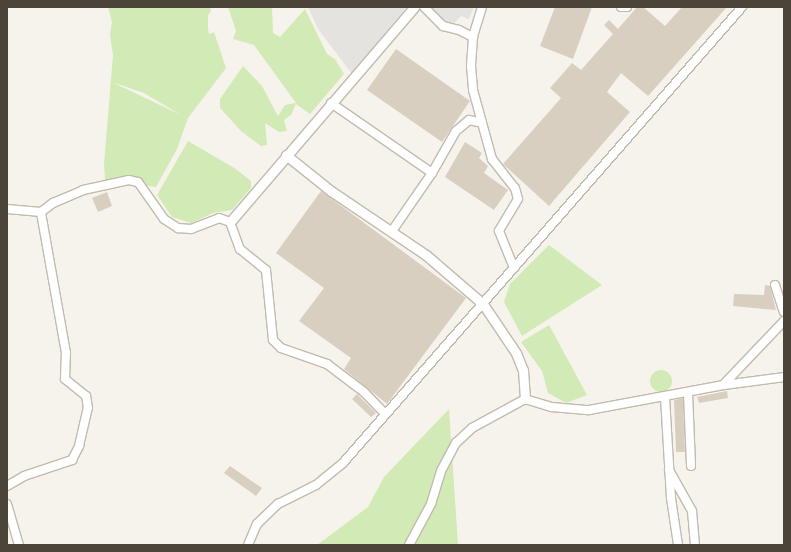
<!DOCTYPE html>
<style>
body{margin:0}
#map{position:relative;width:791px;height:552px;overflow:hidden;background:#f6f3ec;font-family:Arial,sans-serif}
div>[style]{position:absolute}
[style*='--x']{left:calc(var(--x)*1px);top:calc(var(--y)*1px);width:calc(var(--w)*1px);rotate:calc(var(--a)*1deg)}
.green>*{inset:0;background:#d2eab5}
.round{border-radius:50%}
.parking>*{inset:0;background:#e5e3e0}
.building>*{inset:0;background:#d8cfc1}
.roads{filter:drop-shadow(1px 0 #c2bbae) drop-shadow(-1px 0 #c2bbae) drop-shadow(0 1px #c2bbae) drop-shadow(0 -1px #c2bbae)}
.minor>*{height:8px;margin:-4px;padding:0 4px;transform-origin:4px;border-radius:4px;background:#fff}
.tertiary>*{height:9px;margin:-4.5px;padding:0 4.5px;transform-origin:4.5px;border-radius:4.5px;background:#fff}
span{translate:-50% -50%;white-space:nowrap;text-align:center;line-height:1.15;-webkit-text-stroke:4px #fff;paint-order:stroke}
.frame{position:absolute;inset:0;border:8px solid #4b4439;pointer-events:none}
</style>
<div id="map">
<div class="green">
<i style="clip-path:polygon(evenodd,108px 7px,210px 7px,211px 11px,208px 15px,208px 29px,209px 34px,214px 32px,226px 68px,188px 118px,177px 149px,156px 187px,105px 180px,104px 164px,113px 55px,110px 35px,112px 22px,108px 7px,115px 83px,144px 93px,181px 115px,116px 84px,115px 83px)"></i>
<i style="clip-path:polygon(228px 7px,272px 7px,273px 33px,280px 37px,305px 9px,327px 54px,335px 59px,344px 74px,310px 114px,296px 104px,291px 115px,284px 120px,287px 131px,279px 132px,265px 123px,267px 145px,261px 146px,241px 131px,220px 108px,220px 99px,243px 66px,262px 86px,278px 116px,285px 105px,296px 103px,254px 45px,233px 39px,236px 31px)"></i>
<i style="clip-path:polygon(188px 141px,236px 169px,251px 181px,251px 188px,232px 210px,213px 213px,191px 223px,172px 217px,157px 195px)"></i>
<i style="clip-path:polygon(549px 245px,602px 285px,522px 336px,504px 302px,510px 284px)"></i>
<i style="clip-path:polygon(549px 325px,587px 395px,566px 403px,548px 393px,542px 371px,521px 342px)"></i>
<i class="round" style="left:650px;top:370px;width:22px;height:22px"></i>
<i style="clip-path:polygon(449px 409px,458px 545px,317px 545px,368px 507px,384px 477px)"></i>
</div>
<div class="parking">
<i style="clip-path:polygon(308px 7px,407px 7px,352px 74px,318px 29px)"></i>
<i style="clip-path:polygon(429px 7px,474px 7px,469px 19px,461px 16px,453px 24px,433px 14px)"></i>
</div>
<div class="building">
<i style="clip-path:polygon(555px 7px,592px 7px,573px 59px,540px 46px)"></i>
<i style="clip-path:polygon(637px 7px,643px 7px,665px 26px,682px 7px,727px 7px,648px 96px,621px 73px,607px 92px,630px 112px,549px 206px,503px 164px,561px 98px,550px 88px,572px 63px,581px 70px,613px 34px,604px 25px,609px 20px,618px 29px)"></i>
<i style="clip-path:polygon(396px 49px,470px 101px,442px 142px,367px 90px)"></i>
<i style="clip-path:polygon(465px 142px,482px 153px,479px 158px,488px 166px,484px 173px,508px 190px,494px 210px,445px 177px)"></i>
<i style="clip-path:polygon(321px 191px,466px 298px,387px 404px,344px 369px,351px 358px,299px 321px,324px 288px,276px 253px)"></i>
<i style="clip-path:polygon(107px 192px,112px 206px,98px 212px,92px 198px)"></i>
<i style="clip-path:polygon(765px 285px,770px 286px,776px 310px,733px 306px,734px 294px,764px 295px)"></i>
<i style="clip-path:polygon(727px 391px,728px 398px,699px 403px,697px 397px)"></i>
<i style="clip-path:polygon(357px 394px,376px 413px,371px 417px,352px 399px)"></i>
<i style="clip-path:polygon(683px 398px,685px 452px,676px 452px,674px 400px)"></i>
<i style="clip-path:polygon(230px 466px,262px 488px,256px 496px,224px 473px)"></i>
</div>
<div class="roads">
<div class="minor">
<i style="--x:424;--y:7;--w:27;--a:45"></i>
<i style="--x:443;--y:26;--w:16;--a:14"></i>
<i style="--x:459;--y:30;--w:16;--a:27"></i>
<i style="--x:482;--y:7;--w:31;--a:107"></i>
<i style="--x:473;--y:37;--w:29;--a:94"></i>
<i style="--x:471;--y:66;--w:24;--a:85"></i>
<i style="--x:473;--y:90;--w:72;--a:74.6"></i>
<i style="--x:492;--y:159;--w:37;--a:52"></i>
<i style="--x:515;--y:188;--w:11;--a:75"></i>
<i style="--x:518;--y:199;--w:37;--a:121"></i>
<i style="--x:499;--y:231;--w:40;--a:68"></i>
<i style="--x:621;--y:7;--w:6;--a:0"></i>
<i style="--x:331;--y:103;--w:123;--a:34.7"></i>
<i style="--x:432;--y:173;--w:70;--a:124.6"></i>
<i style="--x:432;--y:173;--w:48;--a:-60.3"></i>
<i style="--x:456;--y:131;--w:17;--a:-40"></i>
<i style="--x:469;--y:120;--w:13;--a:13"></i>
<i style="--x:7;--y:209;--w:34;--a:5"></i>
<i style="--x:41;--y:212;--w:15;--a:-37"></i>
<i style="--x:53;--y:203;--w:33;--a:-23"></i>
<i style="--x:83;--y:190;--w:47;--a:-12.3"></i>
<i style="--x:129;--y:180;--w:9;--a:13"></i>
<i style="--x:138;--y:182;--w:45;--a:54.9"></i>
<i style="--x:164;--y:219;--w:17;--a:33"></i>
<i style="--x:178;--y:228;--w:13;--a:4"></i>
<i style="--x:191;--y:229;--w:30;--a:-21"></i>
<i style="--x:219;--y:218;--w:12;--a:20"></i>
<i style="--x:230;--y:222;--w:29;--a:70"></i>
<i style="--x:240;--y:249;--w:33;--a:39"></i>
<i style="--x:266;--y:270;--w:70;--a:84.3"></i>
<i style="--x:273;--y:340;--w:11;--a:45"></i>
<i style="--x:281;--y:348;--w:49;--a:19.2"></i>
<i style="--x:327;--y:364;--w:46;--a:37.1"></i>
<i style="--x:364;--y:392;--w:30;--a:46"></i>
<i style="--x:775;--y:285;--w:28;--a:72"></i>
<i style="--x:724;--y:384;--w:87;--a:-46.4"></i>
<i style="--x:688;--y:393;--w:73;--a:87.6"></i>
<i style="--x:665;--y:397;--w:101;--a:86.6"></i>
<i style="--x:671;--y:498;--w:48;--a:81.5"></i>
<i style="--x:669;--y:470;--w:47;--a:60.7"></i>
<i style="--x:692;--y:511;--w:34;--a:85"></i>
<i style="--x:7;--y:486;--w:20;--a:-30"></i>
<i style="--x:24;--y:476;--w:51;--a:-18.4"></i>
<i style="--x:72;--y:460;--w:16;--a:-63"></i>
<i style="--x:79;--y:446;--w:39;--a:-77"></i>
<i style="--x:88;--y:408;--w:12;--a:-99"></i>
<i style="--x:86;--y:396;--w:27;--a:-141"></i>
<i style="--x:65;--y:379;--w:26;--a:-88"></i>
<i style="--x:66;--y:353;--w:143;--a:-100.1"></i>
<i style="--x:7;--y:504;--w:43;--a:73.7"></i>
<i style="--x:248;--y:545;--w:23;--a:-67"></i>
<i style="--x:257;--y:524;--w:29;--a:-44"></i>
<i style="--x:278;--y:504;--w:42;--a:-26.6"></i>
<i style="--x:316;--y:485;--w:35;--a:-39"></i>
<i style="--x:343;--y:463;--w:606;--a:-48.81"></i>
<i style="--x:409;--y:545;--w:47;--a:-61.8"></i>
<i style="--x:431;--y:504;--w:34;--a:-73"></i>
<i style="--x:441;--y:471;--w:32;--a:-62"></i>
<i style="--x:456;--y:443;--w:22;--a:-43"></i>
<i style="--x:472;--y:428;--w:60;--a:-28.7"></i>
<i style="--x:525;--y:399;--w:28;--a:17"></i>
<i style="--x:552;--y:407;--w:37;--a:5"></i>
<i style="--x:589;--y:410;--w:137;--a:-10.5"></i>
<i style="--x:724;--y:385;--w:61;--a:-7.6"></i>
</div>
<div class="tertiary">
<i style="--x:286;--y:155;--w:58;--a:38.7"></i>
<i style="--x:331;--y:191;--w:115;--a:34"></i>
<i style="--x:426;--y:255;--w:75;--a:40.7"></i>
<i style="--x:483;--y:304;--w:59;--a:56"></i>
<i style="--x:516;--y:353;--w:18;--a:68"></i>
<i style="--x:523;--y:370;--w:29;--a:86"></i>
<i style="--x:230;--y:222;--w:283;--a:-49.4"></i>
</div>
</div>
<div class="frame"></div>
</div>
